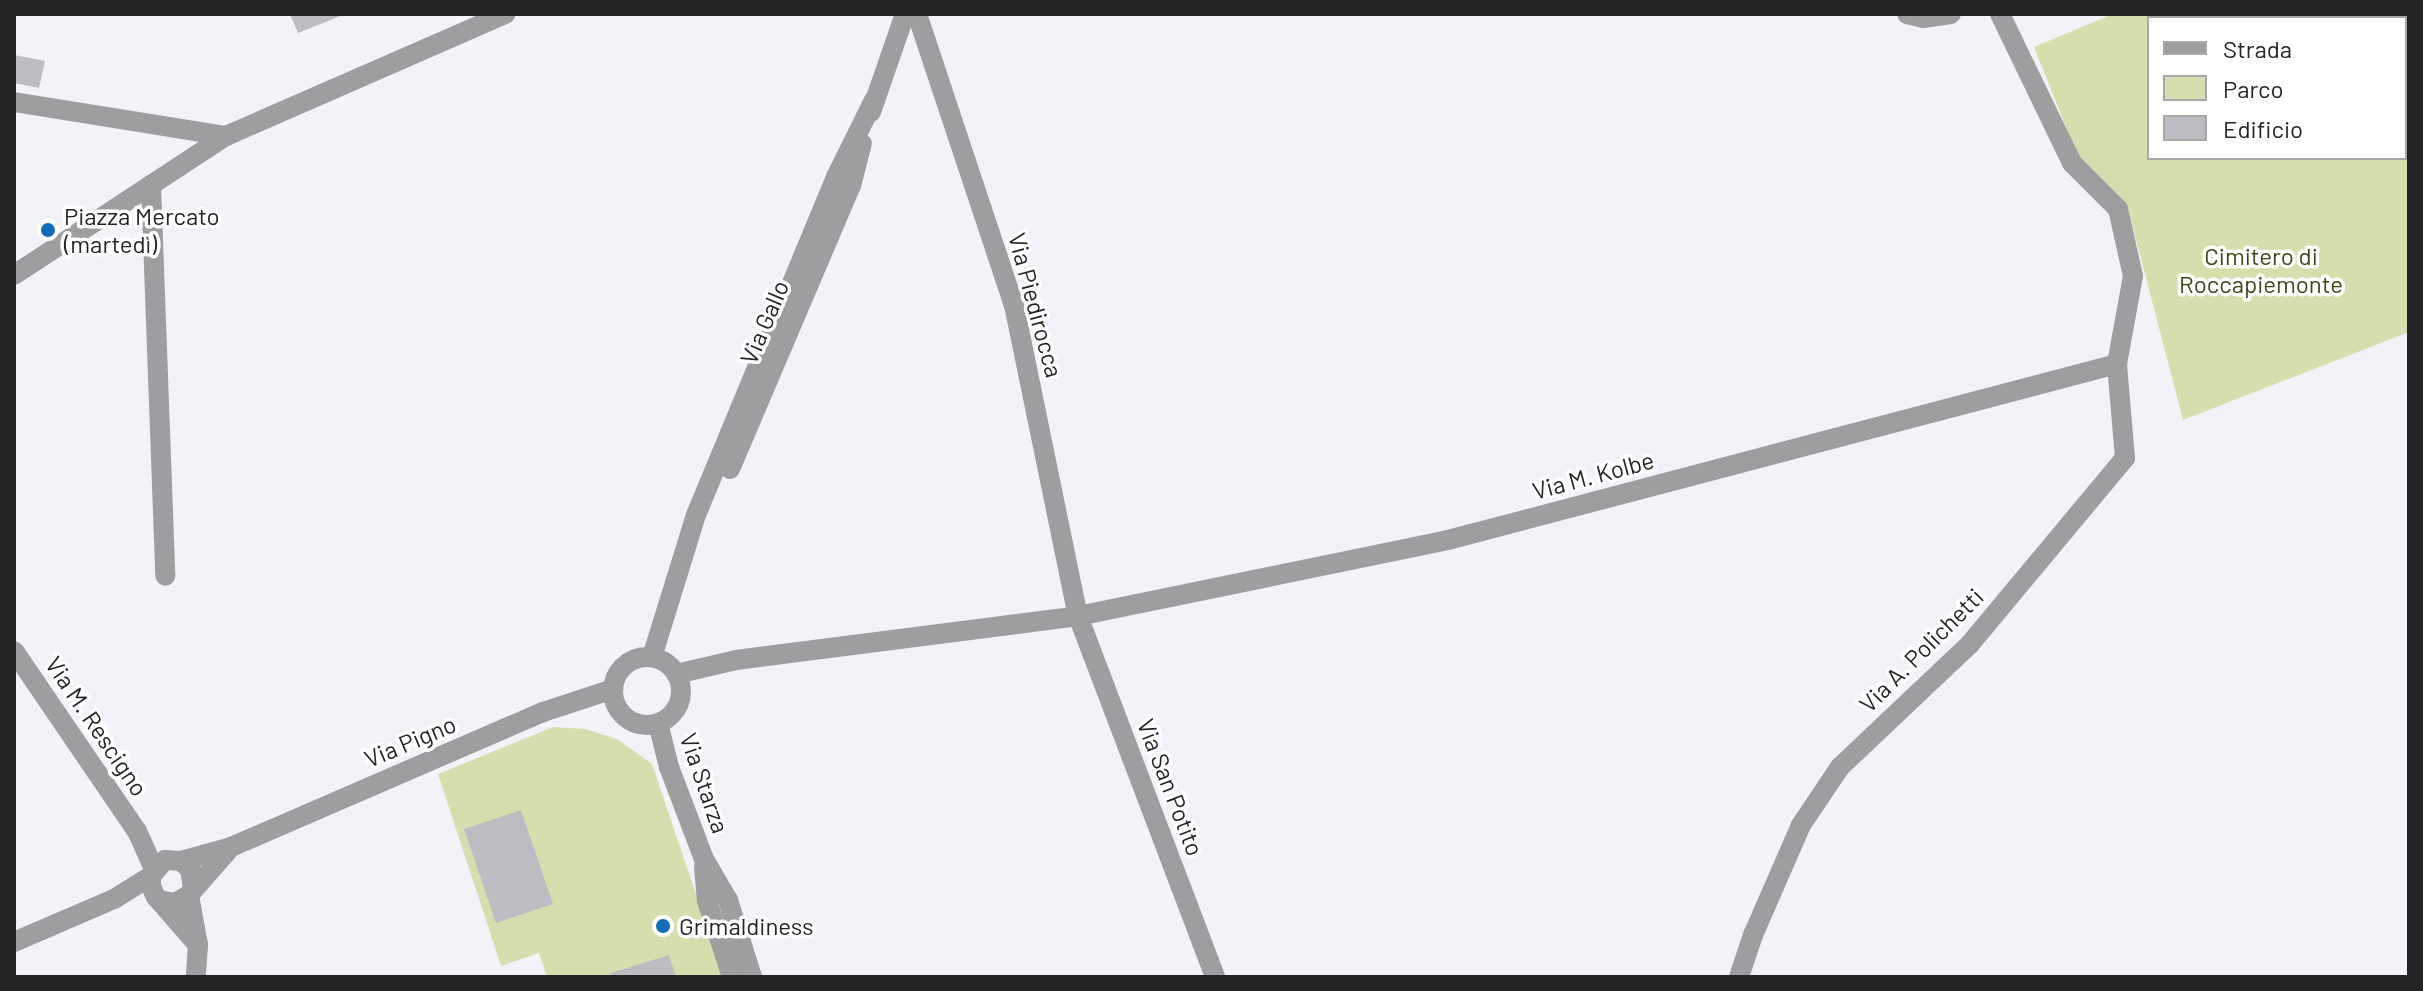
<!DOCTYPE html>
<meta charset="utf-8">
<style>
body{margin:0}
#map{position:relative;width:2423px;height:991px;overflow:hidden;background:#f2f2f9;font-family:Barlow,sans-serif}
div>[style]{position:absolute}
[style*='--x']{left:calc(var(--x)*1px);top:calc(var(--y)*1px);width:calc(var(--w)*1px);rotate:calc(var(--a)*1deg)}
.green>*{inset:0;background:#d6deae}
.building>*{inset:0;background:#bcbcc3}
.minor>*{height:20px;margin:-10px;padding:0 10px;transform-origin:10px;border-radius:10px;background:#9e9ea1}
.minor>.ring{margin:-10px;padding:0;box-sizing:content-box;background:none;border:20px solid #9e9ea1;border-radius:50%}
.dots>*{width:22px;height:22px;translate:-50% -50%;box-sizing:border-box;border:4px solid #fff;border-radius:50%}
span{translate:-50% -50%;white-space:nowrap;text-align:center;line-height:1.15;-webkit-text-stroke:7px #fff;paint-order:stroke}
.poi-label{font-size:24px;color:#232325}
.left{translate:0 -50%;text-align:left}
.park-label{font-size:24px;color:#404518}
.street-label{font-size:24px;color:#232325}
.frame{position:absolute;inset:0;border:16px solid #232325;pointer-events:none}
.legend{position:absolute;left:2147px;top:16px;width:260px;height:144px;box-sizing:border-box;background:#fff;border:2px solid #a7a7a8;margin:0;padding:10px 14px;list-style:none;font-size:24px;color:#232325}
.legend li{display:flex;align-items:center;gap:16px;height:40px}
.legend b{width:40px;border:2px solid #a7a7a8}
</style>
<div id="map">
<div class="green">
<i style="clip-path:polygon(evenodd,2113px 14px,2409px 14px,2409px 332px,2183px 420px,2127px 205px,2078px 157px,2034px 47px,2113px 14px,2149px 18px,2405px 18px,2405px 158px,2149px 158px,2149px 18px)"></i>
<i style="clip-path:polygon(553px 727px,585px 729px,617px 739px,652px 764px,724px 977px,547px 977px,539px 953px,501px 966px,438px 774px)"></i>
</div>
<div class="building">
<i style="clip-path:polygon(290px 14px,343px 14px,343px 15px,298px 33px)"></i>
<i style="clip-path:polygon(14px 55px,45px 61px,39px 88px,14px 83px)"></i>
<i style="clip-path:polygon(521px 810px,553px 904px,496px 923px,464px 829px)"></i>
<i style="clip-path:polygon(669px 955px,676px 977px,612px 977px,611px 973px)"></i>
</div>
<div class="minor">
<i style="--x:917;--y:14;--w:307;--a:71.6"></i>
<i style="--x:1014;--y:305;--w:318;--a:78.4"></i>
<i style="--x:1078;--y:616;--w:386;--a:69.2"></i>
<i style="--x:1907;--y:14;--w:16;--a:14"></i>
<i style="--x:1923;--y:18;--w:28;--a:-8"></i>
<i style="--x:14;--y:102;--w:215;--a:9.1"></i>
<i style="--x:871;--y:112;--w:104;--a:-70.9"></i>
<i style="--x:151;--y:185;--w:391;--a:87.9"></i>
<i style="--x:14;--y:275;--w:254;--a:-33.3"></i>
<i style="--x:226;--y:136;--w:305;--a:-23.6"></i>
<i style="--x:730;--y:469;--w:308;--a:-66.9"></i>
<i style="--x:851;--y:186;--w:44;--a:-75.7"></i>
<i style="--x:14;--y:651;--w:218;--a:55.7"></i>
<i style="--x:137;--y:831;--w:42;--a:65.9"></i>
<i style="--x:652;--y:657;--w:149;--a:-72.8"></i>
<i style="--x:696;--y:515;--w:366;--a:-67.5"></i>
<i style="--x:836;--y:177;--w:86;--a:-63.7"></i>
<i class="ring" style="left:613px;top:657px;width:48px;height:48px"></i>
<i style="--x:676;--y:674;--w:62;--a:-13.1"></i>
<i style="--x:736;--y:660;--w:345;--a:-7.3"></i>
<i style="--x:1078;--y:616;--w:378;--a:-11.6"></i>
<i style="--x:1448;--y:540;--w:692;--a:-14.74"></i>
<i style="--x:658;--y:723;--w:45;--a:76"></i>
<i style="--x:669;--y:767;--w:98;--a:69.2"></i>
<i style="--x:704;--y:859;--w:48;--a:59.7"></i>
<i style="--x:728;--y:900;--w:81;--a:72.7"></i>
<i style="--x:181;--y:861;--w:52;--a:-15.6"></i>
<i style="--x:231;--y:847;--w:340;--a:-23.4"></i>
<i style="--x:543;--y:712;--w:74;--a:-18.2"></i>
<i style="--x:704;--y:867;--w:34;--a:85"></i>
<i style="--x:707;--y:901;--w:80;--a:71.8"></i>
<i style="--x:193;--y:888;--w:19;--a:-99"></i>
<i style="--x:190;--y:869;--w:12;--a:-138"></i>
<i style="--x:181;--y:861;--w:16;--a:-176"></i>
<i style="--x:165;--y:860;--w:21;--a:131"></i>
<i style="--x:151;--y:876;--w:10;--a:90"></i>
<i style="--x:151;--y:886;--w:12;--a:66"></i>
<i style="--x:156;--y:897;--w:64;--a:48.8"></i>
<i style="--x:189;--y:895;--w:51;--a:79.8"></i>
<i style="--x:198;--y:945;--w:32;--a:94"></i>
<i style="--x:163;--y:901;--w:12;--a:9"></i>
<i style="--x:175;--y:903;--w:16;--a:-30"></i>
<i style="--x:189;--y:895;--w:64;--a:-48.8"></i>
<i style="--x:14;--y:942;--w:109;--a:-23.3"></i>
<i style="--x:114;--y:899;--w:44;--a:-31.9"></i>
<i style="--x:1739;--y:977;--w:44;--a:-71.6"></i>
<i style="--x:1753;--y:935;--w:120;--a:-66.4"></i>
<i style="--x:1801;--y:825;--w:70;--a:-56.1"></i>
<i style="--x:1840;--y:767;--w:179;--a:-43.4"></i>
<i style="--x:1970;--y:644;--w:242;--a:-50.2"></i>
<i style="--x:2125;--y:458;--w:94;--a:-94.9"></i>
<i style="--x:2117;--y:364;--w:89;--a:-79.7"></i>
<i style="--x:2133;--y:276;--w:69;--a:-102.6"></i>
<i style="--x:2118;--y:209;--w:65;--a:-135"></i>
<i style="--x:2072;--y:163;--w:165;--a:-115.8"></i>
</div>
<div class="dots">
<i style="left:48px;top:230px;background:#116dba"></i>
<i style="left:663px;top:926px;background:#116dba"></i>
</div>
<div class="poi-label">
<span class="left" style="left:64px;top:230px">Piazza Mercato<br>(martedì)</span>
<span class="left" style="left:679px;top:926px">Grimaldiness</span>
</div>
<div class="park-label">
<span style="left:2261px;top:270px">Cimitero di<br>Roccapiemonte</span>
</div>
<div class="street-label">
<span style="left:1036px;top:305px;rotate:75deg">Via Piedirocca</span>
<span style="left:764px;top:322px;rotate:-67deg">Via Gallo</span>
<span style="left:1593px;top:475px;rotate:-15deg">Via M. Kolbe</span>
<span style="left:1921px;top:650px;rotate:-45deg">Via A. Polichetti</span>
<span style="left:97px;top:726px;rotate:56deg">Via M. Rescigno</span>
<span style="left:410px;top:741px;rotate:-23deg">Via Pigno</span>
<span style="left:705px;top:783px;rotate:71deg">Via Starza</span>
<span style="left:1171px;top:787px;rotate:69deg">Via San Potito</span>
</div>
<div class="frame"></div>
<ul class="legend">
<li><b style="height:10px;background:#9e9ea1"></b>Strada</li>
<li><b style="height:22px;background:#d6deae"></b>Parco</li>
<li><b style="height:22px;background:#bcbcc3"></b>Edificio</li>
</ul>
</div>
